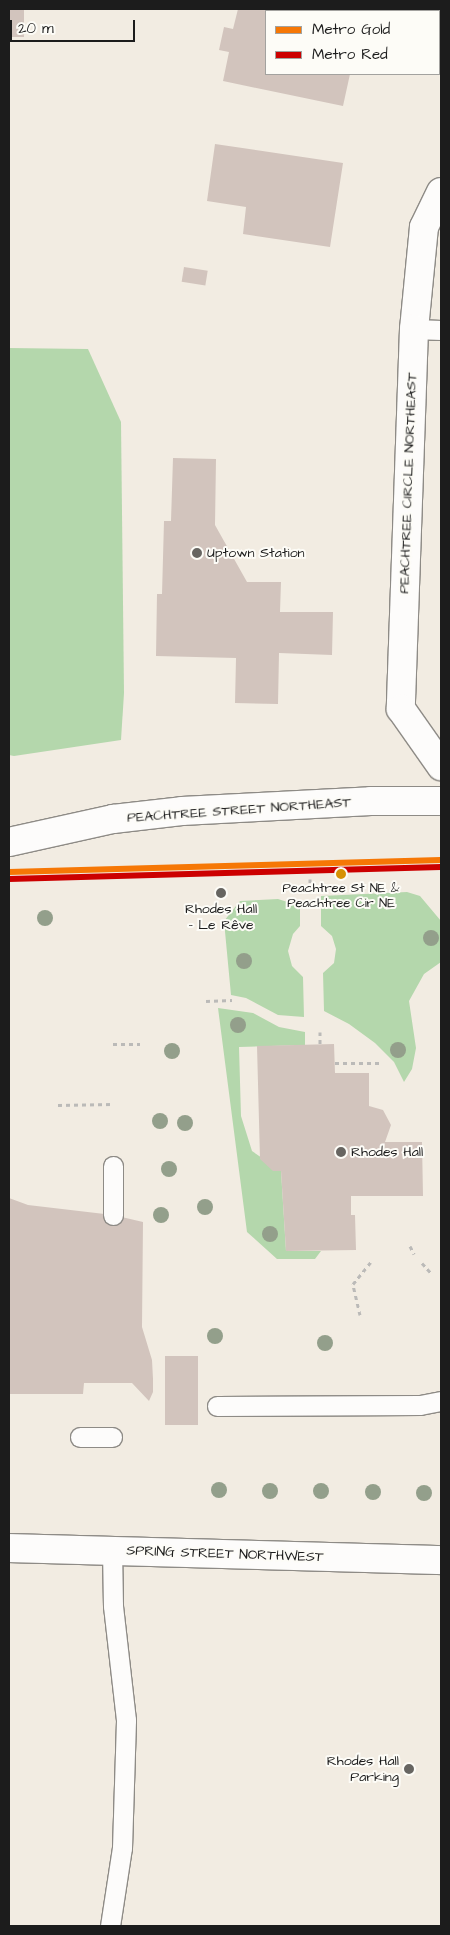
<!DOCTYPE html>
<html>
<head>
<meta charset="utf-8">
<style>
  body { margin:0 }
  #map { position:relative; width:450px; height:1935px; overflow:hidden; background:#f2ece2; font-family:"Architects Daughter",sans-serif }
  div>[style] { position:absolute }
  .green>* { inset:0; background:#b4d7ac }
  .building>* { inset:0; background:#d2c4bd; transform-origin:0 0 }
  .path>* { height:3px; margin-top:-1.5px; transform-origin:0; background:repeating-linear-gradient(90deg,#bbbab8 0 4px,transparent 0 8px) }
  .roads { filter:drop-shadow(1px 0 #8e8b86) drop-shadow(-1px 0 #8e8b86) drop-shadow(0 1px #8e8b86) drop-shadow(0 -1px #8e8b86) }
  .service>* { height:19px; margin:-9.5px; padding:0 9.5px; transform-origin:9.5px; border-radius:9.5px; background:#fdfcfb }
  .minor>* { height:28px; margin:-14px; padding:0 14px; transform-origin:14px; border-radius:14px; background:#fdfcfb }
  .primary>* { height:28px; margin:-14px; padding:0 14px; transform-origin:14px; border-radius:14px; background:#fdfcfb }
  .metro-1>* { height:6px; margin:-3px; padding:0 3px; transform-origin:3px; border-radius:3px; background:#f67705 }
  .metro-2>* { height:6px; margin:-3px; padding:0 3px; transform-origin:3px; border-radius:3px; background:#c00 }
  .trees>* { width:16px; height:16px; margin:-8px; border-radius:50%; background:#939f8b }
  .dots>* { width:14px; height:14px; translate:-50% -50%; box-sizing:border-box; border:2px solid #fdfcf7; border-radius:50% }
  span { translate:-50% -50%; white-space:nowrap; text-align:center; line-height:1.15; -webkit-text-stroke:4px #fdfcf7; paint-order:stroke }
  .bus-label { font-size:13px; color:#1c1c1c }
  .street-label { font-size:14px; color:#1c1c1c }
  .poi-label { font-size:14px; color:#1c1c1c }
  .left { translate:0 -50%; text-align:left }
  .right { translate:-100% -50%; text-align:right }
  .frame { position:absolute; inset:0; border:10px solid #1c1c1c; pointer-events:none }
  .legend { position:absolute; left:265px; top:10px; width:175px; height:65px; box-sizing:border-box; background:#fdfcf7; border:1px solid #a3a29f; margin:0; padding:6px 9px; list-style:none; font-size:15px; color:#1c1c1c }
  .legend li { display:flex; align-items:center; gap:10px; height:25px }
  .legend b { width:25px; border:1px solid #a3a29f }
  .scale { position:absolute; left:10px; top:20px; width:125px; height:22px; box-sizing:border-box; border:2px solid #1c1c1c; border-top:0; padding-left:6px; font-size:15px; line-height:18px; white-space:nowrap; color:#1c1c1c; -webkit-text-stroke:4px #fdfcf7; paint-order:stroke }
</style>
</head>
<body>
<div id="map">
  <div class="green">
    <i style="clip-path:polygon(9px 348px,88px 349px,121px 422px,124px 693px,121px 740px,14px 756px,9px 755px)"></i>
    <i style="clip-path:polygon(407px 892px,420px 896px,441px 921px,441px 962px,424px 974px,409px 1001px,416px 1048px,412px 1069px,404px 1082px,394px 1062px,375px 1043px,349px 1024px,324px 1011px,323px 973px,334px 963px,336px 949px,332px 936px,321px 926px,321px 896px)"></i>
    <i style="clip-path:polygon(278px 899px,300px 906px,300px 926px,293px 934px,288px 951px,292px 966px,303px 977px,304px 1017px,278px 1015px,246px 998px,231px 995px,224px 921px,240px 901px)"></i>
    <i style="clip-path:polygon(218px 1008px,253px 1013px,279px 1027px,305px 1032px,305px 1045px,239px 1047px,241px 1116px,252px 1151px,281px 1171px,286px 1251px,321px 1251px,315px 1259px,277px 1259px,247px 1232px)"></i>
  </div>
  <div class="building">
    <i style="left:9px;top:9px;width:15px;height:28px"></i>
    <i style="clip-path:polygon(238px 9px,306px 9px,266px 11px,266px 74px,350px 74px,343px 106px,223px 81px,229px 52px,219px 50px,224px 27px,233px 29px)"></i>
    <i style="clip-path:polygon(215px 144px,343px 163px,330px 247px,243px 234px,246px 207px,207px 201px)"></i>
    <i style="left:184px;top:267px;width:24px;height:15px;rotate:9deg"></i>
    <i style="clip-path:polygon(173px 458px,216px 459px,215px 525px,247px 582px,281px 582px,280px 612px,333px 612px,332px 655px,279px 653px,278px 704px,235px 703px,236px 658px,156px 656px,157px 594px,162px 594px,164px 521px,171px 521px)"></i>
    <i style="clip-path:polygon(334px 1044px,335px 1073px,369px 1073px,369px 1106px,383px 1110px,391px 1125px,385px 1142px,422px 1142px,423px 1196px,351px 1196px,351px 1215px,355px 1215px,356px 1250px,286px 1251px,281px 1171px,273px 1171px,260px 1159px,257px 1046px)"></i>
    <i style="clip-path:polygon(9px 1198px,28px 1205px,113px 1215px,143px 1222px,142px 1327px,152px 1360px,153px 1379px,153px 1392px,149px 1401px,132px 1383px,84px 1383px,83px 1394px,9px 1394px)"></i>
    <i style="left:165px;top:1356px;width:33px;height:69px"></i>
  </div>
  <div class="path">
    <i style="left:310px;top:879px;width:9px;rotate:90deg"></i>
    <i style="left:206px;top:1001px;width:26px;rotate:-2deg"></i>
    <i style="left:320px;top:1032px;width:13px;rotate:90deg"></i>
    <i style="left:113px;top:1044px;width:27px"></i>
    <i style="left:335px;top:1063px;width:44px"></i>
    <i style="left:58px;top:1105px;width:55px;rotate:-1deg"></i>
    <i style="left:410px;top:1246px;width:9px;rotate:63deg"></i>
    <i style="left:422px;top:1263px;width:13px;rotate:48deg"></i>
    <i style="left:360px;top:1315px;width:32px;rotate:-103deg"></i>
    <i style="left:353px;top:1284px;width:28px;rotate:-51deg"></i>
  </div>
  <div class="roads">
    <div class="service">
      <i style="left:414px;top:329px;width:27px;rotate:2deg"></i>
      <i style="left:113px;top:1166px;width:49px;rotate:90deg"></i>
      <i style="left:217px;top:1406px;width:203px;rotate:-0.3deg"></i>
      <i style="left:420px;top:1405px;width:21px;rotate:-11deg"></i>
      <i style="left:80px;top:1437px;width:32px"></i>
      <i style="left:110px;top:1926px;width:79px;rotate:-81.3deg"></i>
      <i style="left:122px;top:1848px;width:128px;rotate:-88.2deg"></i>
      <i style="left:126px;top:1720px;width:115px;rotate:-96.5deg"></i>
      <i style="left:113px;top:1606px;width:55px;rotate:-91deg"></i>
    </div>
    <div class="minor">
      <i style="left:441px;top:192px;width:39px;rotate:116deg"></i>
      <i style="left:424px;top:227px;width:102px;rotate:95.6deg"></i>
      <i style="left:414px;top:329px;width:380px;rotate:92deg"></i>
      <i style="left:401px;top:709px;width:70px;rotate:54.9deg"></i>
    </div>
    <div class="primary">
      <i style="left:9px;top:842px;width:107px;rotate:-12.5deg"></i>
      <i style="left:113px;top:819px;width:69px;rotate:-6.6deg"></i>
      <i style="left:182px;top:811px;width:189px;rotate:-3deg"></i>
      <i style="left:371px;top:801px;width:70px"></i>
      <i style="left:9px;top:1548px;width:432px;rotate:1.6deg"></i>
    </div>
  </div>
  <div class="metro-1">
    <i style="left:9px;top:872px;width:432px;rotate:-1.6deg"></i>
  </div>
  <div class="metro-2">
    <i style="left:9px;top:879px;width:432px;rotate:-1.6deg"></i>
  </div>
  <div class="trees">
    <i style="left:45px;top:918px"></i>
    <i style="left:431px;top:938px"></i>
    <i style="left:244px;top:961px"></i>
    <i style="left:238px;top:1025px"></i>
    <i style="left:398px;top:1050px"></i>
    <i style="left:172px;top:1051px"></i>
    <i style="left:160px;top:1121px"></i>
    <i style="left:185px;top:1123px"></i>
    <i style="left:169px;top:1169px"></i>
    <i style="left:205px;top:1207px"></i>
    <i style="left:161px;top:1215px"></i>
    <i style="left:270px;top:1234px"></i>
    <i style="left:215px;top:1336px"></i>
    <i style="left:325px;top:1343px"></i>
    <i style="left:219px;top:1490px"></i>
    <i style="left:270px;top:1491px"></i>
    <i style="left:321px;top:1491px"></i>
    <i style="left:373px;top:1492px"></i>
    <i style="left:424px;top:1493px"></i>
  </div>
  <div class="dots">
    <i style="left:197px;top:553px;background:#676561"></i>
    <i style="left:341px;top:874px;background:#d69104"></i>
    <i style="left:221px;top:893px;background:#676561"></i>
    <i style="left:341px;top:1152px;background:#676561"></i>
    <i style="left:409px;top:1769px;background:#676561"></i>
  </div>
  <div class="bus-label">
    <span style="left:341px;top:896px">Peachtree St NE &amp;<br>Peachtree Cir NE</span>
  </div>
  <div class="street-label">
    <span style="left:408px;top:483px;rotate:-88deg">PEACHTREE CIRCLE NORTHEAST</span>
    <span style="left:239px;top:810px;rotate:-4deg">PEACHTREE STREET NORTHEAST</span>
    <span style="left:225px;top:1554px;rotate:2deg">SPRING STREET NORTHWEST</span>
  </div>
  <div class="poi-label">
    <span class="left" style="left:207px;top:553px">Uptown Station</span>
    <span style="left:221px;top:917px">Rhodes Hall<br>- Le Rêve</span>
    <span class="left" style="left:351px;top:1152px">Rhodes Hall</span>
    <span class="right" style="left:399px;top:1769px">Rhodes Hall<br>Parking</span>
  </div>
  <div class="frame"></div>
  <ul class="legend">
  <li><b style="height:6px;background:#f67705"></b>Metro Gold</li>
  <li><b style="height:6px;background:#c00"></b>Metro Red</li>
  </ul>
  <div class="scale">20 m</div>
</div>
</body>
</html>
